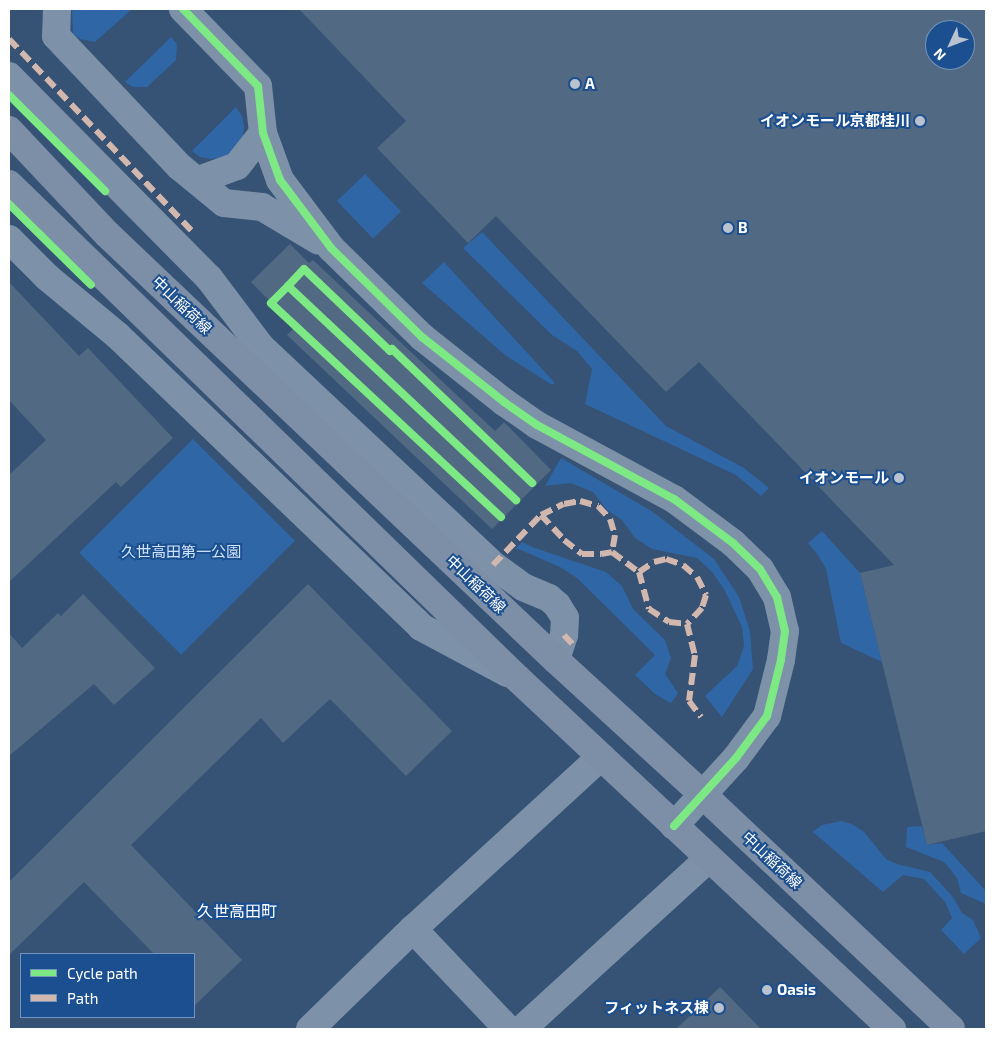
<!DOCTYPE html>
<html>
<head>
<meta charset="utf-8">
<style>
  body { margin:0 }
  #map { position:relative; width:995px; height:1038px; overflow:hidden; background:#365274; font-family:"Exo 2","Noto Sans JP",sans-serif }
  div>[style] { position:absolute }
  .green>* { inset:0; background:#2f66a5; transform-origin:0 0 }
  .building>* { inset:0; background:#526984 }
  .minor>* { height:28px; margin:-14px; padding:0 14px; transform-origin:14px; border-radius:14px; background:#7d92a8 }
  .major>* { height:28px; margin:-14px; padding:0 14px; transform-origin:14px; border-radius:14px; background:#7d8ea7 }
  .quiet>* { height:6px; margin-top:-3px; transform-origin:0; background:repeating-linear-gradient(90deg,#d1b7ad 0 12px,transparent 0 18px) }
  .cycleway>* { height:8px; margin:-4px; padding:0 4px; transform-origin:4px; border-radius:4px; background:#7ce984 }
  .dots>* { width:14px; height:14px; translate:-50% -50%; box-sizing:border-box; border:2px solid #1b4f8f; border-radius:50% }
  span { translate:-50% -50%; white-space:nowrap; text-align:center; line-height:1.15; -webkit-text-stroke:4px #1b4f8f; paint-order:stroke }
  .poi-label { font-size:15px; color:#fff; font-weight:700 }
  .left { translate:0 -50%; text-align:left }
  .right { translate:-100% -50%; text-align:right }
  .street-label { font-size:15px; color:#fff }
  .park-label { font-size:15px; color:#cfe3fa }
  .neighbourhood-label { font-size:16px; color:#fff }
  .frame { position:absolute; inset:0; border:10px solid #fff; pointer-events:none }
  .legend { position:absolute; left:20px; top:953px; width:175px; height:65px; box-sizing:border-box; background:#1b4f8f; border:1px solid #7695bc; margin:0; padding:6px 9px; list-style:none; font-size:15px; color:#fff }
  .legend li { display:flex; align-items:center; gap:10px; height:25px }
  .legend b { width:25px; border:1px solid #7695bc }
  .north { position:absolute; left:925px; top:20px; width:50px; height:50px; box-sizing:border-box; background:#1b4f8f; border:1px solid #7695bc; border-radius:50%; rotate:227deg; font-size:14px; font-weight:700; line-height:20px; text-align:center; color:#fff }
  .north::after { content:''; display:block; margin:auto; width:18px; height:22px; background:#b9c2ce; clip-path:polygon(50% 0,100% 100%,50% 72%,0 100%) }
</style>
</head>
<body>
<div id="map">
  <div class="green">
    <i style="clip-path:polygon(72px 9px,132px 9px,95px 42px,80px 39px,73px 34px)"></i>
    <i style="clip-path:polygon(171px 37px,177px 44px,176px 60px,147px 87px,133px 87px,125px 82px)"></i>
    <i style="clip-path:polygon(236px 107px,242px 116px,244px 127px,243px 137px,231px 154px,221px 158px,211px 159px,200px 157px,192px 151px)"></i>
    <i style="left:365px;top:174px;width:52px;height:39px;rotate:46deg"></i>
    <i style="clip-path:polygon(482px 232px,666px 426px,744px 468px,769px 488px,761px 496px,736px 475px,585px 404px,592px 369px,577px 351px,552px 335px,463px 248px)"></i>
    <i style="clip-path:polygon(444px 262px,555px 383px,552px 385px,505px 355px,422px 283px)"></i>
    <i style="left:193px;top:439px;width:144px;height:161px;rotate:45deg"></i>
    <i style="clip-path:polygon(561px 458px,653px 512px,714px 559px,739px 597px,750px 631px,753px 669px,722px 717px,705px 696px,737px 666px,744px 646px,742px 627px,724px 589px,712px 572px,697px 558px,652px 549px,635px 538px,622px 520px,606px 509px,593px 492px,570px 483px,545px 486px)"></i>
    <i style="clip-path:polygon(822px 531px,860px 573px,882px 662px,841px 643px,826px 569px,818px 555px,808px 543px)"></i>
    <i style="clip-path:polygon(522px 542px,532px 547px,606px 572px,622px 586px,633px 609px,665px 640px,671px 658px,665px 674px,678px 693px,671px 703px,655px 694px,635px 675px,655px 655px,577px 578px,560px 567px,516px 548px)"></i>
    <i style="clip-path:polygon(842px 821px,852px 824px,864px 832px,886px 859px,897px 864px,930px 872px,953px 897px,962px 913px,973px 920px,981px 938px,964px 954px,941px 930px,952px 918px,945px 902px,924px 879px,903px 875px,883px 892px,813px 832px,822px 825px)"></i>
    <i style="clip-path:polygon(922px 826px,927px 845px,942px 843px,986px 891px,986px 904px,961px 893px,957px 878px,944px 862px,906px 847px,907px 827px)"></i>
  </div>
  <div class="building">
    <i style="clip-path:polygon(evenodd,299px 9px,986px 9px,986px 831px,927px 845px,860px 573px,894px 565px,699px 362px,666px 392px,496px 216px,468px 243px,377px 148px,406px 121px,299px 9px,935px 30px,965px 30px,965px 60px,935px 60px,935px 30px)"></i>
    <i style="clip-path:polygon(290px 244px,309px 263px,313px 260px,495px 431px,504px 422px,551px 470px,492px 529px,287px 335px,295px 327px,251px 282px)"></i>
    <i style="clip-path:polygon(9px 282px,79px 356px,88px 348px,173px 438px,121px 487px,116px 482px,9px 582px,9px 475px,46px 440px,9px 400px)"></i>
    <i style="clip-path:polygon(308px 584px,452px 731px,406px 776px,330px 699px,283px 743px,261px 718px,131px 845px,242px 960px,194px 1006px,194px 954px,154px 954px,84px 882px,9px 955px,9px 882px)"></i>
    <i style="clip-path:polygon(83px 594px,155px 668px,114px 705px,94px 684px,9px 756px,9px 633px,22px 648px,58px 613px,61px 616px)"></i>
    <i style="clip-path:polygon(720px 987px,761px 1029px,676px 1029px)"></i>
  </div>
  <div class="minor">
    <i style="left:57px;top:9px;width:27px;rotate:92deg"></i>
    <i style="left:56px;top:36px;width:180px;rotate:46.6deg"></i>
    <i style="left:180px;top:167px;width:57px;rotate:39.3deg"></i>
    <i style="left:224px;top:203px;width:38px;rotate:6deg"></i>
    <i style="left:262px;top:207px;width:66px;rotate:30.8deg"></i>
    <i style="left:183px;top:9px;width:107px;rotate:45.8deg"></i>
    <i style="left:258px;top:86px;width:47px;rotate:83.9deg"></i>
    <i style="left:263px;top:133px;width:50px;rotate:70.1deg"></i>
    <i style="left:280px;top:180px;width:85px;rotate:53.1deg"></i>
    <i style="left:331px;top:248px;width:127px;rotate:44.4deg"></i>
    <i style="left:422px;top:337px;width:105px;rotate:38.4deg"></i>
    <i style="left:504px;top:402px;width:40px;rotate:34.9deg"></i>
    <i style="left:537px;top:425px;width:156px;rotate:28.4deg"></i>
    <i style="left:674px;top:499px;width:74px;rotate:36.7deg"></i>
    <i style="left:733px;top:543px;width:37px;rotate:44deg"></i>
    <i style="left:760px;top:569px;width:33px;rotate:59deg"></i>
    <i style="left:777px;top:597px;width:35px;rotate:77deg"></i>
    <i style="left:785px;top:631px;width:29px;rotate:98deg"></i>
    <i style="left:781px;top:660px;width:58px;rotate:104deg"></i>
    <i style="left:767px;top:716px;width:52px;rotate:126.4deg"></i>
    <i style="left:736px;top:758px;width:92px;rotate:132.4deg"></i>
    <i style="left:9px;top:76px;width:284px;rotate:45.3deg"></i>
    <i style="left:209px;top:278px;width:86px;rotate:53deg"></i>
    <i style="left:261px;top:347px;width:318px;rotate:43.2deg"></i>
    <i style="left:493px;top:565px;width:37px;rotate:36deg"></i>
    <i style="left:523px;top:587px;width:28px;rotate:23deg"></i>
    <i style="left:549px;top:598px;width:11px;rotate:41deg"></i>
    <i style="left:557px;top:605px;width:15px;rotate:58deg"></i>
    <i style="left:565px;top:618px;width:17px;rotate:93deg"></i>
    <i style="left:564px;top:635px;width:26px;rotate:108deg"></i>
    <i style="left:199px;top:180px;width:40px;rotate:-20.2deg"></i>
    <i style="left:237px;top:166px;width:42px;rotate:-51.8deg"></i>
    <i style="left:9px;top:239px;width:54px;rotate:45deg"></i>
    <i style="left:47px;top:277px;width:92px;rotate:39.7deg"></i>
    <i style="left:118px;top:336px;width:420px;rotate:43.8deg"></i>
    <i style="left:421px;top:627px;width:98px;rotate:28.1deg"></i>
    <i style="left:413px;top:929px;width:138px;rotate:46.5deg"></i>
    <i style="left:310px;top:1029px;width:144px;rotate:-44.2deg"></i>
    <i style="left:413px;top:929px;width:255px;rotate:-42.5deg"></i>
    <i style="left:522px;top:1029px;width:253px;rotate:-42.4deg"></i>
  </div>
  <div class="major">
    <i style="left:9px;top:130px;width:143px;rotate:46.7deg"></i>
    <i style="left:107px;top:234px;width:619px;rotate:43.49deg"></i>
    <i style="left:556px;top:660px;width:198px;rotate:42.5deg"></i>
    <i style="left:702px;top:794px;width:342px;rotate:43.3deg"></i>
    <i style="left:9px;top:184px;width:709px;rotate:44.2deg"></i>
    <i style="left:517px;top:678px;width:514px;rotate:43.11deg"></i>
  </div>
  <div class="quiet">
    <i style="left:9px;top:39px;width:265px;rotate:46.4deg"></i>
    <i style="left:541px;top:515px;width:34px;rotate:47deg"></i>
    <i style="left:564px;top:540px;width:23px;rotate:38deg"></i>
    <i style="left:582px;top:554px;width:19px"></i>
    <i style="left:601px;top:554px;width:11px;rotate:-10deg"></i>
    <i style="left:612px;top:552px;width:34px;rotate:37deg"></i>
    <i style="left:639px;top:572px;width:38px;rotate:75deg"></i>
    <i style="left:649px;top:609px;width:24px;rotate:33deg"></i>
    <i style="left:669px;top:622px;width:18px;rotate:6deg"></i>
    <i style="left:687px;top:624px;width:32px;rotate:76deg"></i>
    <i style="left:695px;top:655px;width:46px;rotate:97.4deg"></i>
    <i style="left:689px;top:701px;width:20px;rotate:53deg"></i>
    <i style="left:493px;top:565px;width:69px;rotate:-46.2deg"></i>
    <i style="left:541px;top:515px;width:25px;rotate:-26deg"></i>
    <i style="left:564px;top:504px;width:16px;rotate:-11deg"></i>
    <i style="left:580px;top:501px;width:19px;rotate:16deg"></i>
    <i style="left:598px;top:506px;width:18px;rotate:47deg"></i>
    <i style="left:610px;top:519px;width:17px;rotate:73deg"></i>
    <i style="left:615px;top:535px;width:17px;rotate:100deg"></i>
    <i style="left:639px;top:572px;width:18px;rotate:-34deg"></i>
    <i style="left:654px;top:562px;width:12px;rotate:-14deg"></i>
    <i style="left:666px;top:559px;width:18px;rotate:19deg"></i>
    <i style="left:683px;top:565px;width:18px;rotate:41deg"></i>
    <i style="left:697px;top:577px;width:20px;rotate:63deg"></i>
    <i style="left:706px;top:595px;width:14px;rotate:107deg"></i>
    <i style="left:702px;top:608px;width:22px;rotate:133deg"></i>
    <i style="left:564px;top:635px;width:18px;rotate:47deg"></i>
  </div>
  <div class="cycleway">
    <i style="left:183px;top:9px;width:107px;rotate:45.8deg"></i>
    <i style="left:258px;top:86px;width:47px;rotate:83.9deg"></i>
    <i style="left:263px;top:133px;width:50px;rotate:70.1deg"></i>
    <i style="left:280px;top:180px;width:85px;rotate:53.1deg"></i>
    <i style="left:331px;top:248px;width:127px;rotate:44.4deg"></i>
    <i style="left:422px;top:337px;width:105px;rotate:38.4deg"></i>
    <i style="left:504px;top:402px;width:40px;rotate:34.9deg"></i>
    <i style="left:537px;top:425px;width:156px;rotate:28.4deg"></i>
    <i style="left:674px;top:499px;width:74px;rotate:36.7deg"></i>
    <i style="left:733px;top:543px;width:37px;rotate:44deg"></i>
    <i style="left:760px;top:569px;width:33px;rotate:59deg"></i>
    <i style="left:777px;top:597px;width:35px;rotate:77deg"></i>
    <i style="left:785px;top:631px;width:29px;rotate:98deg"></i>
    <i style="left:781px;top:660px;width:58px;rotate:104deg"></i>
    <i style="left:767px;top:716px;width:52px;rotate:126.4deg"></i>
    <i style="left:736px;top:758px;width:92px;rotate:132.4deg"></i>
    <i style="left:9px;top:95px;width:136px;rotate:45deg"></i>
    <i style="left:9px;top:204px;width:115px;rotate:44.6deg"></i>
    <i style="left:288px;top:286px;width:23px;rotate:-47deg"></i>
    <i style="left:304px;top:269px;width:119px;rotate:43.6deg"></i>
    <i style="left:390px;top:351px;width:3px;rotate:-45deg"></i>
    <i style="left:392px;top:349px;width:194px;rotate:43.7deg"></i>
    <i style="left:501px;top:517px;width:314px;rotate:-137.1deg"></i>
    <i style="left:271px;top:303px;width:24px;rotate:-45deg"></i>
    <i style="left:288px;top:286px;width:313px;rotate:43.2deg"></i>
  </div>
  <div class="dots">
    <i style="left:575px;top:84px;background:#b9c2ce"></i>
    <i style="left:920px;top:121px;background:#b9c2ce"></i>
    <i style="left:728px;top:228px;background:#b9c2ce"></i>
    <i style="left:899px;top:478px;background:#b9c2ce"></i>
    <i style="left:767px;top:990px;background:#b9c2ce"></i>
    <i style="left:719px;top:1008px;background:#b9c2ce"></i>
  </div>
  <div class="poi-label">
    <span class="left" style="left:585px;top:84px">A</span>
    <span class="right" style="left:910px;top:121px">イオンモール京都桂川</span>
    <span class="left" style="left:738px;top:228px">B</span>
    <span class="right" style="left:889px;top:478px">イオンモール</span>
    <span class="left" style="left:777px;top:990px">Oasis</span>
    <span class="right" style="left:709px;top:1008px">フィットネス棟</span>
  </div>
  <div class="street-label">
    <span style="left:182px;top:305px;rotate:44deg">中山稲荷線</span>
    <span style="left:476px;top:584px;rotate:44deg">中山稲荷線</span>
    <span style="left:772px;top:860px;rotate:43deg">中山稲荷線</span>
  </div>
  <div class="park-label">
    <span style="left:181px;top:552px">久世高田第一公園</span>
  </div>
  <div class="neighbourhood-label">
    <span style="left:237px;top:911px">久世高田町</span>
  </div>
  <div class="frame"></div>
  <ul class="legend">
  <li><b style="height:6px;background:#7ce984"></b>Cycle path</li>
  <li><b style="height:6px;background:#d1b7ad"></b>Path</li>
  </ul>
  <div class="north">N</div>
</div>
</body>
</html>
